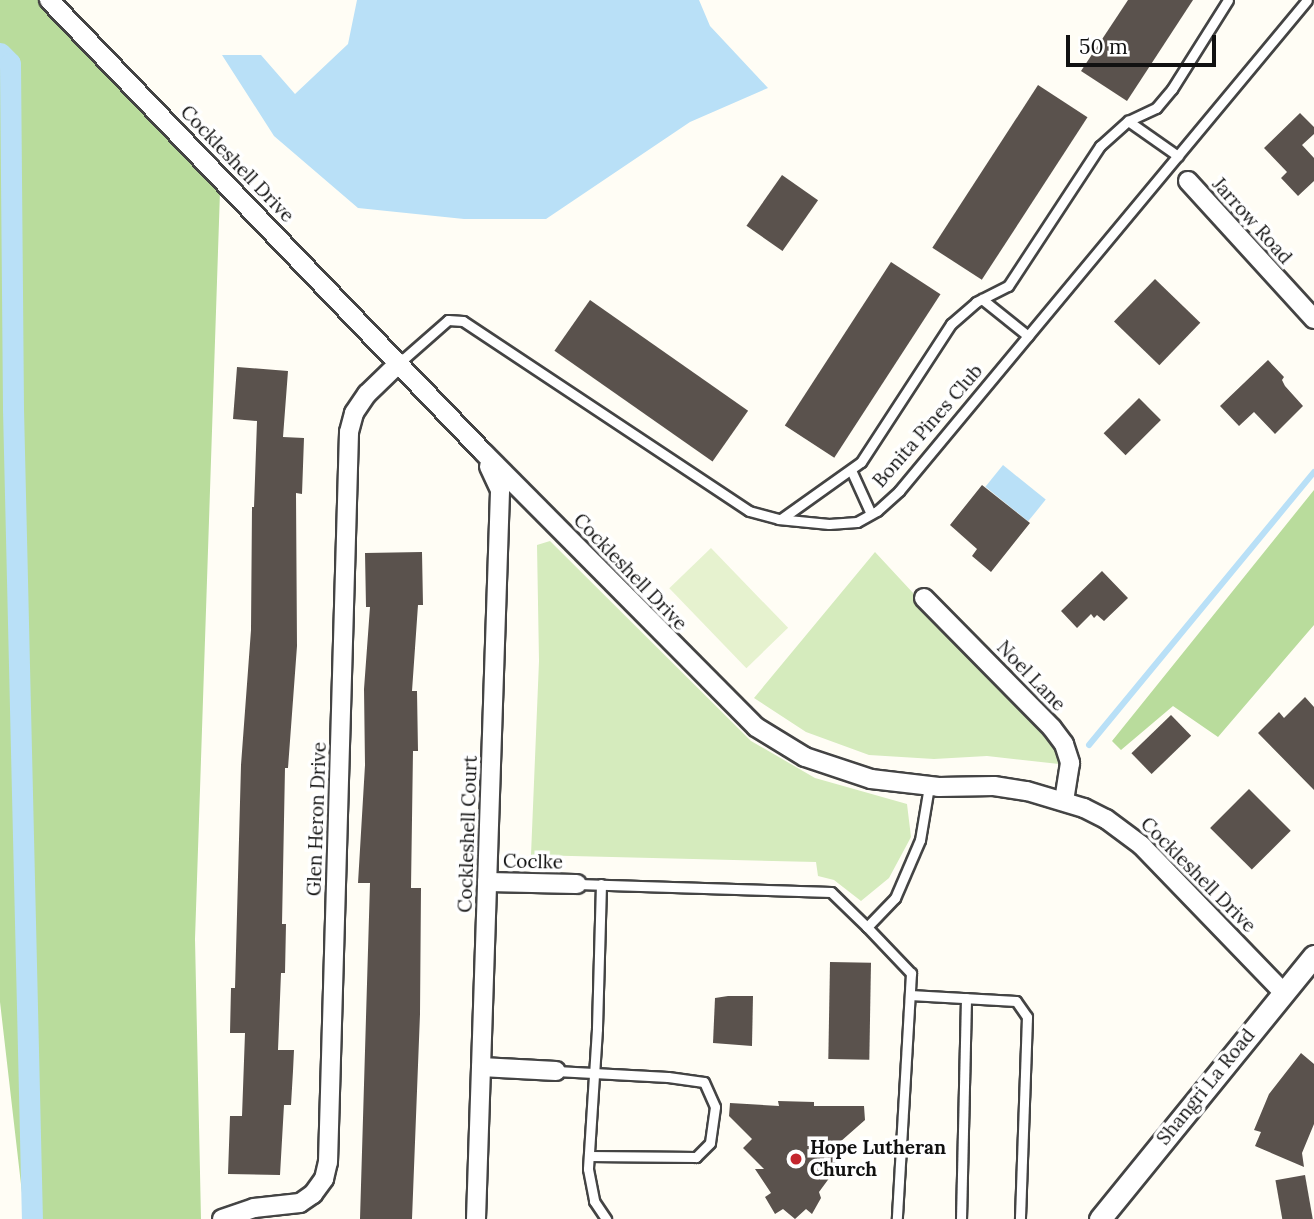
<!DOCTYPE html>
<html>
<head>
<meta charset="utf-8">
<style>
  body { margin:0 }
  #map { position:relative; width:1314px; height:1219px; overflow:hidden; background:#fffdf5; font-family:Lora,serif }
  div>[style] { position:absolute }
  .green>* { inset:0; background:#d5ebbd }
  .forest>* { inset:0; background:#b9dc9c }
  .pitch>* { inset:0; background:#e6f2cf; transform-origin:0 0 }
  .water>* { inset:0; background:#b9e0f7; transform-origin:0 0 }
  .stream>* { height:6px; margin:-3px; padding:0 3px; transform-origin:3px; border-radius:3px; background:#b9e0f7 }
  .canal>* { height:21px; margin:-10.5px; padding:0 10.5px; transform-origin:10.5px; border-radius:10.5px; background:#b9e0f7 }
  .building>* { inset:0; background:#5a524d; transform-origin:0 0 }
  .roads { filter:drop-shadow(2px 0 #444) drop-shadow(-2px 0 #444) drop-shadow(0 2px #444) drop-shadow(0 -2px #444) }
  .service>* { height:9px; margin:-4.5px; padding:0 4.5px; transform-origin:4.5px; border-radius:4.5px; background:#fff }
  .minor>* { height:18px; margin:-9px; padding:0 9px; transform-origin:9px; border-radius:9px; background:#fff }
  .tertiary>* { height:21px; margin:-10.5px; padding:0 10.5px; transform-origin:10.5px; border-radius:10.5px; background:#fff }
  .dots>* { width:19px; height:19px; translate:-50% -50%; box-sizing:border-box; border:4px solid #fff; border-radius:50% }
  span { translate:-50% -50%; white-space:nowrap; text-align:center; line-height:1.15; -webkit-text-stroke:7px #fff; paint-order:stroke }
  .street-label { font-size:19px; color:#111 }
  .poi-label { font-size:19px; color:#111; font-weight:700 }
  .left { translate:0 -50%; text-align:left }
  .scale { position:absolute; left:1066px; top:35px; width:150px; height:32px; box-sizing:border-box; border:4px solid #111; border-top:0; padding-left:9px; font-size:21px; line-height:24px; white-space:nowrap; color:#111; -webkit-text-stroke:5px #fff; paint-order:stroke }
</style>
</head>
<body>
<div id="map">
  <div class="green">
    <i style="clip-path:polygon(550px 541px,751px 741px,815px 778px,907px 804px,911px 837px,889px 878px,861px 901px,834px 880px,818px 876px,816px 862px,531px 855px,539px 661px,537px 545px)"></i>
    <i style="clip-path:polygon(875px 552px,1057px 748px,1059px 764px,987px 756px,934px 759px,869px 755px,806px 732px,754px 698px)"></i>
  </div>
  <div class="forest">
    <i style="clip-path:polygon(0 0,42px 0,220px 192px,195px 939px,201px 1219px,25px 1219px,0 1002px)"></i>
    <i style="clip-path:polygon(1314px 490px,1314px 625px,1218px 737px,1173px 706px,1121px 750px,1112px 741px)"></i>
  </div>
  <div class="pitch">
    <i style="left:711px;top:548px;width:111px;height:58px;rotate:46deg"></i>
  </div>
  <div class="water">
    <i style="clip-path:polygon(357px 0,699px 0,710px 26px,768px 88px,690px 122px,546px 219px,464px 219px,358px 208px,274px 136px,222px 55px,261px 55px,295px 94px,348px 44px)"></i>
    <i style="left:1003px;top:465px;width:55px;height:28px;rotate:39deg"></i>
  </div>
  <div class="stream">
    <i style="left:1089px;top:745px;width:354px;rotate:-50.5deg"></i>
  </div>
  <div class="canal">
    <i style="left:0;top:53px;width:14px;rotate:45deg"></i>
    <i style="left:10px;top:63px;width:346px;rotate:89.5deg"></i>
    <i style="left:13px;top:409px;width:810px;rotate:88.66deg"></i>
  </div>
  <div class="building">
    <i style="clip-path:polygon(1128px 0,1193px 0,1127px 101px,1081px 71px)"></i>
    <i style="left:1038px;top:85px;width:59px;height:194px;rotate:33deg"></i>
    <i style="clip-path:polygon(1300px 113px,1314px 127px,1314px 134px,1302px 145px,1314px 158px,1314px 181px,1298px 196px,1281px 178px,1287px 172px,1264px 148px)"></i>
    <i style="left:782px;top:175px;width:44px;height:62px;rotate:35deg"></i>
    <i style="left:891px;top:262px;width:59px;height:195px;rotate:33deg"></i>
    <i style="left:1155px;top:279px;width:63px;height:59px;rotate:44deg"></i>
    <i style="left:590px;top:300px;width:193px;height:62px;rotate:35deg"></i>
    <i style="clip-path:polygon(1268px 360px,1284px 377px,1282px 380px,1285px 386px,1303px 406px,1275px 434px,1254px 412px,1239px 426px,1220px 406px)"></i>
    <i style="clip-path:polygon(237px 367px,288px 371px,283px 437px,304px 438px,302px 494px,296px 493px,297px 646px,288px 768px,285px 768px,282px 924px,286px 924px,285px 973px,281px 973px,278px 1050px,294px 1050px,293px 1071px,291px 1105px,284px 1105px,280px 1175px,228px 1174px,230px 1116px,242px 1116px,245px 1033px,230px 1033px,231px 988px,235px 988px,241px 765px,251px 630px,252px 507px,254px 507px,257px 421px,233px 419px)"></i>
    <i style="left:1139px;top:398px;width:31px;height:50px;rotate:45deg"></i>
    <i style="clip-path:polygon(982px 485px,1030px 523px,991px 572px,972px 556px,977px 549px,950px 525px)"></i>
    <i style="clip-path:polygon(422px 552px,423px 605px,418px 605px,412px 691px,417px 691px,418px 751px,413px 751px,411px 888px,421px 888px,420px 1014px,412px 1219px,360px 1219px,370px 883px,358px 883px,365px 765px,364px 689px,370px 607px,366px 607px,365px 553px)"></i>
    <i style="clip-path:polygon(1102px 571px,1128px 598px,1104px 621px,1097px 615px,1094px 618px,1091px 614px,1077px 628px,1061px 611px)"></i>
    <i style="clip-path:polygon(1305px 697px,1314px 707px,1314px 790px,1258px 733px,1279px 712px,1284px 718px)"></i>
    <i style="left:1171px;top:715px;width:29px;height:55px;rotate:46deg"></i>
    <i style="left:1249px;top:789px;width:59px;height:55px;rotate:45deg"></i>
    <i style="left:830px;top:962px;width:41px;height:97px;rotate:1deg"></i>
    <i style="clip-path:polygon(728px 996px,753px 996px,752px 1046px,713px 1043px,715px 998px)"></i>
    <i style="clip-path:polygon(1301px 1053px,1314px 1064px,1314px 1124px,1302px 1153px,1304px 1167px,1255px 1146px,1261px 1132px,1254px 1130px,1269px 1094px)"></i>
    <i style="clip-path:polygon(778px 1101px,814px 1102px,814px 1106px,864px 1106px,865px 1120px,840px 1142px,847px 1150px,830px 1168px,833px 1173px,819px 1192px,821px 1198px,812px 1214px,806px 1209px,795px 1219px,783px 1209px,775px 1214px,765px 1197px,771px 1193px,755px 1169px,764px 1169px,743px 1148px,752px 1139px,729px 1116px,730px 1103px,779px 1106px)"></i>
    <i style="left:1305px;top:1175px;width:45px;height:30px;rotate:80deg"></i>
  </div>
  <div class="roads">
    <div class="service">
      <i style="left:1128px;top:121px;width:61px;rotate:35deg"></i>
      <i style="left:982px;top:299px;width:59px;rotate:38.8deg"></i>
      <i style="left:399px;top:363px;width:65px;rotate:-41.3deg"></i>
      <i style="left:448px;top:320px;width:15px;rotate:4deg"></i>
      <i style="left:463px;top:321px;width:343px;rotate:33.6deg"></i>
      <i style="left:749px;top:511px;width:30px;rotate:15deg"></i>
      <i style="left:778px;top:519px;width:51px;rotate:5.6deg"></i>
      <i style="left:829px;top:524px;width:28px;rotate:-4deg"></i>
      <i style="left:857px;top:522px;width:23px;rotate:-29deg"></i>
      <i style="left:877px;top:511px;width:30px;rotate:-42deg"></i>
      <i style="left:899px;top:491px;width:638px;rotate:-50.27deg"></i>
      <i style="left:851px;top:470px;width:48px;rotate:65.6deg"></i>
      <i style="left:781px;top:519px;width:98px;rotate:-35.5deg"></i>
      <i style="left:861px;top:462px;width:165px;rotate:-56.9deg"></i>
      <i style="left:951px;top:324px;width:33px;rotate:-41deg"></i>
      <i style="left:976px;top:302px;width:36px;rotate:-27deg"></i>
      <i style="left:1008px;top:286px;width:168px;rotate:-56.7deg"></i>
      <i style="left:1100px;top:146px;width:38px;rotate:-42deg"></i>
      <i style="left:1128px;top:121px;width:31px;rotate:-25deg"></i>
      <i style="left:1156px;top:108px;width:25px;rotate:-50deg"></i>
      <i style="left:1172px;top:89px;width:105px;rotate:-57.8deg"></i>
      <i style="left:577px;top:884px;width:254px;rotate:1.8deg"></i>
      <i style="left:831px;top:892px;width:50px;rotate:44.2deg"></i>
      <i style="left:867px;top:927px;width:40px;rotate:-46deg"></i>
      <i style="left:895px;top:898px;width:63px;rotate:-66.7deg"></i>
      <i style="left:920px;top:840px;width:55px;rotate:-80.5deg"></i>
      <i style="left:601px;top:884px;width:145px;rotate:91.6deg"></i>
      <i style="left:597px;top:1029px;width:140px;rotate:93.7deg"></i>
      <i style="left:588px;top:1169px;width:33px;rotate:79deg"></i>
      <i style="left:594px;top:1201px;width:22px;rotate:56deg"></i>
      <i style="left:867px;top:927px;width:64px;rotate:46.3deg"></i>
      <i style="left:911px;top:973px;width:246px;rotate:93.3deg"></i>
      <i style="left:910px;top:995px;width:106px;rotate:3.2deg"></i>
      <i style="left:1016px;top:1001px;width:19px;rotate:55deg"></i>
      <i style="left:1027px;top:1017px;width:202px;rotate:92deg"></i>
      <i style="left:556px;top:1071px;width:112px;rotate:3.1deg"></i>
      <i style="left:668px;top:1077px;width:36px;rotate:8deg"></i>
      <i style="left:704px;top:1082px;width:27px;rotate:66deg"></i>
      <i style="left:715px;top:1107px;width:36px;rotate:98deg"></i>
      <i style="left:710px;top:1143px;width:20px;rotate:135deg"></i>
      <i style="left:696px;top:1157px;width:107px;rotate:-179.5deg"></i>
      <i style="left:961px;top:1219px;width:221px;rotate:-88.7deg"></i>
    </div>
    <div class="minor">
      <i style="left:49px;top:0;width:628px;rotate:46.16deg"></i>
      <i style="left:484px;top:453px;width:386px;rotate:45.2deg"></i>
      <i style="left:756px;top:727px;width:57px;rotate:31.5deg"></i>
      <i style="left:805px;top:757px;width:70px;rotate:18.4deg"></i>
      <i style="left:871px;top:779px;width:68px;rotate:6.7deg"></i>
      <i style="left:939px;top:787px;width:55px;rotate:-1deg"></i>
      <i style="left:994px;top:786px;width:33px;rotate:9deg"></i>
      <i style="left:1027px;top:791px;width:59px;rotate:16.6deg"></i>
      <i style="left:1084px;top:808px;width:25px;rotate:27deg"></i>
      <i style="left:1106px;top:819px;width:44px;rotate:36.6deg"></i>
      <i style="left:1141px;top:845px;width:204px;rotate:46deg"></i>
      <i style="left:1188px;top:181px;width:187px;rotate:47.6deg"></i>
      <i style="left:924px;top:598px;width:182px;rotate:45.4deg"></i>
      <i style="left:1052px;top:728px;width:20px;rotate:53deg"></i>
      <i style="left:1064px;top:744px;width:20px;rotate:72deg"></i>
      <i style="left:1070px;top:763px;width:38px;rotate:99deg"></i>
      <i style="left:487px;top:882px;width:90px;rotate:1.3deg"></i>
      <i style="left:481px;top:1067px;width:75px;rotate:3.1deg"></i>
      <i style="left:222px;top:1219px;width:34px;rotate:-19deg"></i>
      <i style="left:254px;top:1208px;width:46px;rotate:-6.2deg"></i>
      <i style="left:300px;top:1203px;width:16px;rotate:-35deg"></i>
      <i style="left:313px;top:1194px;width:19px;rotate:-54deg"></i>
      <i style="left:324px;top:1179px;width:17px;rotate:-77deg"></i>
      <i style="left:328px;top:1162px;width:730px;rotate:-88.35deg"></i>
      <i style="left:349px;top:432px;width:20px;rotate:-75deg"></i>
      <i style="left:354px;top:413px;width:23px;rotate:-56deg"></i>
      <i style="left:367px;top:394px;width:45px;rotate:-44.1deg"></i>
      <i style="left:476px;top:1219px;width:729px;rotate:-88.11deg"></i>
      <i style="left:500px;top:490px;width:26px;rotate:-115deg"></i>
    </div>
    <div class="tertiary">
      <i style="left:1100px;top:1219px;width:339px;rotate:-50.9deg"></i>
    </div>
  </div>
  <div class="dots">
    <i style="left:796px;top:1159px;background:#c4262e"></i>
  </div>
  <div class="street-label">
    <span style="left:237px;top:164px;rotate:46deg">Cockleshell Drive</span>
    <span style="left:1252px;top:221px;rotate:48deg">Jarrow Road</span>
    <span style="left:928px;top:426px;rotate:-49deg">Bonita Pines Club</span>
    <span style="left:630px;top:572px;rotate:46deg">Cockleshell Drive</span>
    <span style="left:1031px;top:676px;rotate:46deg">Noel Lane</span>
    <span style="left:317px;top:819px;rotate:-88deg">Glen Heron Drive</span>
    <span style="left:468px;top:834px;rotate:-88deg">Cockleshell Court</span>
    <span style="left:533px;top:862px;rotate:1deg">Coclke</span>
    <span style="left:1198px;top:875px;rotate:45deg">Cockleshell Drive</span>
    <span style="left:1206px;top:1087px;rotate:-51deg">Shangri La Road</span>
  </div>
  <div class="poi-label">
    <span class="left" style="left:810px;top:1159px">Hope Lutheran<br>Church</span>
  </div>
  <div class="scale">50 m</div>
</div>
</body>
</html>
